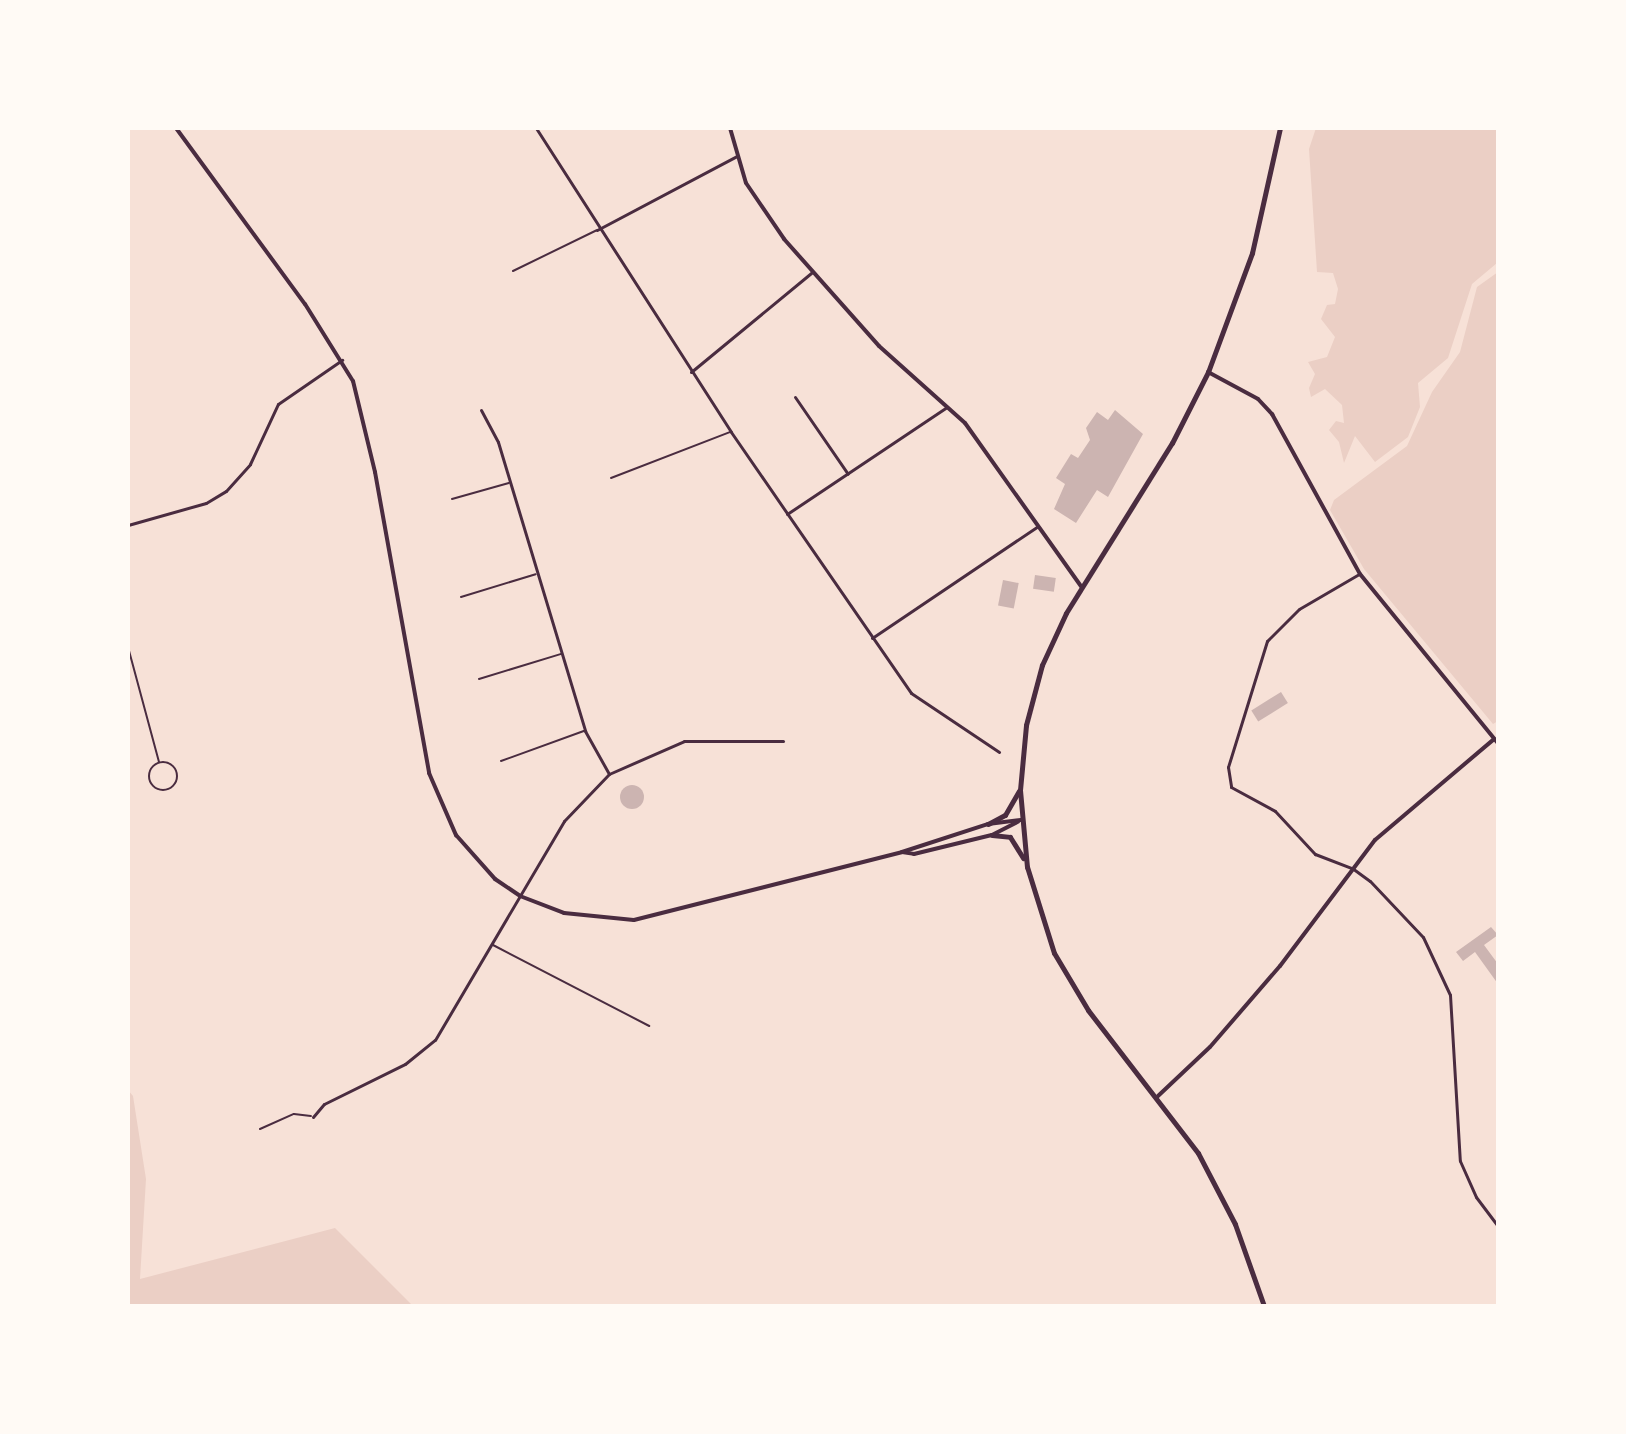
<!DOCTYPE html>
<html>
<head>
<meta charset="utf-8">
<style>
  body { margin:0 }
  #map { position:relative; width:1626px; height:1434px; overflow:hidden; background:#f7e1d7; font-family:"Fira Sans Condensed",sans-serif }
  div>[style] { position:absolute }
  .green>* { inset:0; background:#ebcfc5 }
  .building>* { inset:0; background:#ccb4b1; transform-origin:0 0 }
  .round { border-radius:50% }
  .service>* { height:2px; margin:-1px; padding:0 1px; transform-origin:1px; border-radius:1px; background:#4a2c40 }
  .service>.ring { margin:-1px; padding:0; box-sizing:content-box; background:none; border:2px solid #4a2c40; border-radius:50% }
  .minor>* { height:3px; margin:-1.5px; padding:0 1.5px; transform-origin:1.5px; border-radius:1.5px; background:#4a2c40 }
  .tertiary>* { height:4px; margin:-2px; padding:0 2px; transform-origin:2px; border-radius:2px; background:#4a2c40 }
  .primary>* { height:5px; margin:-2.5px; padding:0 2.5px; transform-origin:2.5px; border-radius:2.5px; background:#4a2c40 }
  span { translate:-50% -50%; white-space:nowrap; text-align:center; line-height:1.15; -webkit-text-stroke:8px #fffaf5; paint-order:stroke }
  .frame { position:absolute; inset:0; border:130px solid #fffaf5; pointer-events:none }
</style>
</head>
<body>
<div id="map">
  <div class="green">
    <i style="clip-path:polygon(1316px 128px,1498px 128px,1497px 263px,1472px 284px,1448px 358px,1418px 383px,1420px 407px,1408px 437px,1375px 462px,1355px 436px,1344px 463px,1339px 442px,1329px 430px,1336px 421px,1344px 423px,1342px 405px,1325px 389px,1311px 397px,1309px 388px,1315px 374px,1308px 362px,1327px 357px,1335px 337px,1321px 319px,1327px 305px,1335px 304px,1338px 289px,1333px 273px,1317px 272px,1309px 149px)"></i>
    <i style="clip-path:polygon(1498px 272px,1498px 721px,1493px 724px,1364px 569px,1330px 510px,1334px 500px,1407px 446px,1432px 392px,1460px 352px,1477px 287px)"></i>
    <i style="clip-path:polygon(128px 1090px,133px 1096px,146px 1179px,140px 1279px,335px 1228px,413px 1306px,128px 1306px)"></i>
  </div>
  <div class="building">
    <i style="clip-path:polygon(1115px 410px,1143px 434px,1108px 497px,1097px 490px,1076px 523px,1054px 509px,1065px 484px,1056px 478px,1071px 454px,1078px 458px,1090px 440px,1086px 428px,1097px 412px,1108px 420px)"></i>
    <i style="left:1035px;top:575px;width:21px;height:14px;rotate:8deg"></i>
    <i style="left:1003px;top:580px;width:16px;height:26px;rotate:11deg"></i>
    <i style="left:1281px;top:692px;width:13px;height:35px;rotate:58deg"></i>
    <i class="round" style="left:620px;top:785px;width:24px;height:24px"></i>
    <i style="clip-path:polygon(1491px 927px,1498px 935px,1484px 945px,1498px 964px,1498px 984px,1475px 952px,1463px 961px,1456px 952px)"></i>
  </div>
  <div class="service">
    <i style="left:513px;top:271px;width:93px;rotate:-26deg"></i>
    <i style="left:611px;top:478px;width:128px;rotate:-21.1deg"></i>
    <i style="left:452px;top:499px;width:59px;rotate:-15.7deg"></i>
    <i style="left:461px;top:597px;width:78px;rotate:-17deg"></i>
    <i style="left:128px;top:647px;width:119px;rotate:74.9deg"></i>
    <i style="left:479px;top:679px;width:86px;rotate:-17deg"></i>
    <i style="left:501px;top:761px;width:88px;rotate:-19.9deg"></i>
    <i class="ring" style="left:149px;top:762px;width:26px;height:26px"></i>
    <i style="left:493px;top:945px;width:176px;rotate:27.4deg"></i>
    <i style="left:260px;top:1129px;width:37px;rotate:-24deg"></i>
    <i style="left:294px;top:1114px;width:17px;rotate:7deg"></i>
  </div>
  <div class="minor">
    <i style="left:536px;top:128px;width:361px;rotate:57.3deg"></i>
    <i style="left:731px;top:432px;width:317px;rotate:55.4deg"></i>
    <i style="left:911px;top:693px;width:106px;rotate:33.8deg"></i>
    <i style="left:597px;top:230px;width:158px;rotate:-27.9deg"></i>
    <i style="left:691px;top:372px;width:156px;rotate:-39.5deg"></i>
    <i style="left:795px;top:397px;width:93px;rotate:55.5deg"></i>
    <i style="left:481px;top:410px;width:36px;rotate:62deg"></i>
    <i style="left:498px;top:442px;width:302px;rotate:73.2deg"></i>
    <i style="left:585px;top:731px;width:49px;rotate:60.8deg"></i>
    <i style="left:787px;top:514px;width:192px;rotate:-33.8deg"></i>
    <i style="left:128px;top:525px;width:81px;rotate:-15.8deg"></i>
    <i style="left:206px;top:503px;width:23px;rotate:-31deg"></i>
    <i style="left:226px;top:491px;width:36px;rotate:-48deg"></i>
    <i style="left:250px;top:464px;width:66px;rotate:-65deg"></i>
    <i style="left:278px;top:404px;width:78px;rotate:-34.5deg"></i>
    <i style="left:1359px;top:574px;width:69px;rotate:149.7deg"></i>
    <i style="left:1299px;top:609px;width:45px;rotate:135deg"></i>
    <i style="left:1267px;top:641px;width:132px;rotate:107.2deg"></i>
    <i style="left:1228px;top:767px;width:20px;rotate:81deg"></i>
    <i style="left:1231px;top:787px;width:50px;rotate:28.6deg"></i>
    <i style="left:1275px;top:811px;width:59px;rotate:47.1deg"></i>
    <i style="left:1315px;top:854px;width:40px;rotate:21deg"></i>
    <i style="left:1352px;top:868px;width:22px;rotate:36deg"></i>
    <i style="left:1370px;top:881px;width:77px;rotate:46.6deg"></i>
    <i style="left:1423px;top:937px;width:64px;rotate:65deg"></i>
    <i style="left:1450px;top:995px;width:166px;rotate:86.6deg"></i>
    <i style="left:1460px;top:1161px;width:39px;rotate:66deg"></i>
    <i style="left:1476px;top:1197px;width:36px;rotate:53deg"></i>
    <i style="left:872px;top:638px;width:200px;rotate:-34deg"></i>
    <i style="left:313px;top:1117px;width:17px;rotate:-50deg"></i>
    <i style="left:324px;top:1104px;width:90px;rotate:-26.3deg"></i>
    <i style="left:405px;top:1064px;width:38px;rotate:-39deg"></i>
    <i style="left:435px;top:1040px;width:254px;rotate:-59.5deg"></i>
    <i style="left:564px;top:821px;width:65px;rotate:-46.2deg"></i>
    <i style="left:609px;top:774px;width:82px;rotate:-23.7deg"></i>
    <i style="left:684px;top:741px;width:99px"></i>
  </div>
  <div class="tertiary">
    <i style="left:176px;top:128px;width:218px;rotate:53.8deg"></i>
    <i style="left:305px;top:304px;width:91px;rotate:58.1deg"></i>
    <i style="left:353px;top:381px;width:94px;rotate:76.4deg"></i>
    <i style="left:375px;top:472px;width:306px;rotate:79.8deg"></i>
    <i style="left:429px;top:773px;width:68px;rotate:66.5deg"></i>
    <i style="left:456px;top:835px;width:59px;rotate:48.4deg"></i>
    <i style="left:495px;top:879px;width:30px;rotate:34deg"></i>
    <i style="left:520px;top:896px;width:47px;rotate:21.1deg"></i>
    <i style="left:564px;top:913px;width:70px;rotate:5.7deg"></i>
    <i style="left:634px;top:920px;width:276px;rotate:-14.2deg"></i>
    <i style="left:902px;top:852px;width:90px;rotate:-18deg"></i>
    <i style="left:988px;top:824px;width:33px;rotate:-7deg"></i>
    <i style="left:730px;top:128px;width:57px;rotate:73.8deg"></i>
    <i style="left:746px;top:183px;width:68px;rotate:55.8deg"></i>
    <i style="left:784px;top:239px;width:143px;rotate:48.4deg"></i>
    <i style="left:879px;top:346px;width:115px;rotate:41.8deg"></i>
    <i style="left:965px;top:423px;width:200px;rotate:54.6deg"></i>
    <i style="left:1208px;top:372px;width:57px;rotate:28.4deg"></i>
    <i style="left:1258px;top:399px;width:21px;rotate:47deg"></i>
    <i style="left:1272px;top:414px;width:183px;rotate:61.2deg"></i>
    <i style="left:1360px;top:574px;width:218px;rotate:50.8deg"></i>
    <i style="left:902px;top:852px;width:12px;rotate:9deg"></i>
    <i style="left:914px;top:854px;width:80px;rotate:-13.7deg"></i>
    <i style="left:992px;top:835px;width:29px;rotate:-27deg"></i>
    <i style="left:1158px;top:1096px;width:71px;rotate:-43.3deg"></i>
    <i style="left:1210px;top:1047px;width:107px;rotate:-49.2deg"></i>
    <i style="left:1280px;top:966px;width:158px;rotate:-53deg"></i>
    <i style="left:1375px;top:840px;width:156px;rotate:-40.3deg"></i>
  </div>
  <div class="primary">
    <i style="left:988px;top:824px;width:19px;rotate:-28deg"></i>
    <i style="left:1005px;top:815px;width:28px;rotate:-60deg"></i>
    <i style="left:992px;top:835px;width:18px;rotate:6deg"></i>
    <i style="left:1010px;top:837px;width:25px;rotate:58deg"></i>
    <i style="left:1264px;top:1306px;width:87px;rotate:-109.5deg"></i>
    <i style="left:1235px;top:1224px;width:80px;rotate:-117.5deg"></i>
    <i style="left:1198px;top:1153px;width:180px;rotate:-127.6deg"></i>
    <i style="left:1088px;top:1010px;width:66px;rotate:-120.8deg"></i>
    <i style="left:1054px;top:953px;width:90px;rotate:-107.4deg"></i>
    <i style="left:1027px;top:867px;width:77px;rotate:-95.2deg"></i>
    <i style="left:1020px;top:790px;width:65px;rotate:-84.7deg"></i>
    <i style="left:1026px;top:725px;width:62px;rotate:-75.1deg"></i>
    <i style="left:1042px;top:665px;width:57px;rotate:-65.2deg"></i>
    <i style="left:1066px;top:613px;width:200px;rotate:-58.1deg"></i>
    <i style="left:1172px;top:443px;width:80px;rotate:-63.1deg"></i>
    <i style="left:1208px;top:372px;width:127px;rotate:-69.7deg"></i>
    <i style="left:1252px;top:253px;width:128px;rotate:-77.4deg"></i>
  </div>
  <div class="frame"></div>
</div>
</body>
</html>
